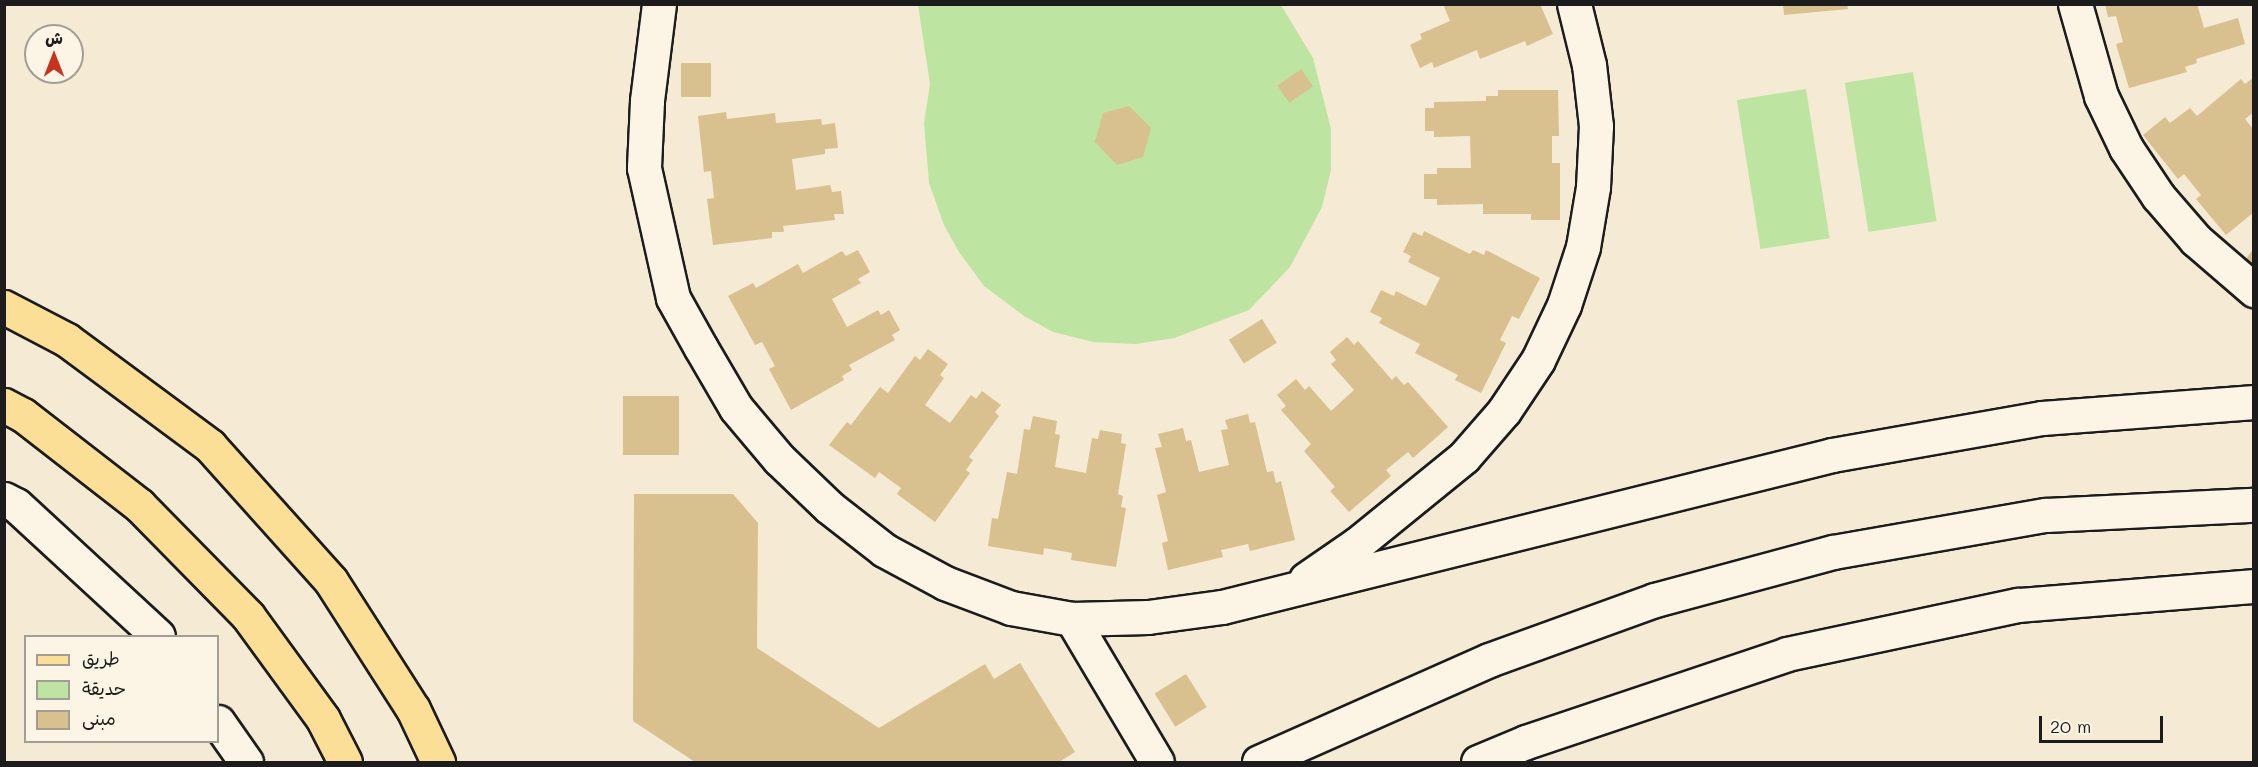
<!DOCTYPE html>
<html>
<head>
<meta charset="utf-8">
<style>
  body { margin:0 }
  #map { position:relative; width:2258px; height:767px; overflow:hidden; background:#f5ead4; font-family:Mali,"Playpen Sans Arabic",sans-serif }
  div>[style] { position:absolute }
  .green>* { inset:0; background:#bde5a1; transform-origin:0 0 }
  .building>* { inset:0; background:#d8c08f; transform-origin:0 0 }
  .roads { filter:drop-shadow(2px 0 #1c1c1c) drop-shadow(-2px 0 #1c1c1c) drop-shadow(0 2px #1c1c1c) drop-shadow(0 -2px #1c1c1c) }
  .minor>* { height:33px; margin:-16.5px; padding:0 16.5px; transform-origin:16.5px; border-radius:16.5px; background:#fcf5e5 }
  .tertiary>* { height:33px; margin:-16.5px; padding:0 16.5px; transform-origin:16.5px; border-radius:16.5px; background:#fcf5e5 }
  .primary>* { height:33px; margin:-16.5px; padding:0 16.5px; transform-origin:16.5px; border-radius:16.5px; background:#fbdf96 }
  span { translate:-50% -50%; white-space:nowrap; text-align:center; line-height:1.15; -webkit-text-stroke:5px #fcf5e5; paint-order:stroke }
  .frame { position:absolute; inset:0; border:6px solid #1c1c1c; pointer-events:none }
  .legend { position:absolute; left:24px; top:635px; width:195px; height:108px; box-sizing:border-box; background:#fcf5e5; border:2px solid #a29e95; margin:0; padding:8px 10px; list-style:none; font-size:18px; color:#1c1c1c }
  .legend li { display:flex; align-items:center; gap:12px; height:30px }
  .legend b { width:30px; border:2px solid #a29e95 }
  .north { position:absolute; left:24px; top:24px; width:60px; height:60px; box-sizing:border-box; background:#fcf5e5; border:2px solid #a29e95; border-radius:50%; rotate:0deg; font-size:16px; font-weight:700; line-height:24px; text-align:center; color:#1c1c1c }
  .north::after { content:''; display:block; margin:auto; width:21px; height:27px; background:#c8321e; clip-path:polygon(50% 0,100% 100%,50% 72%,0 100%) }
  .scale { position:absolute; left:2039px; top:716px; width:124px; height:27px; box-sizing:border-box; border:3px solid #1c1c1c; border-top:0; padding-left:8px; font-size:18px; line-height:21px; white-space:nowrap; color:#1c1c1c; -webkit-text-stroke:4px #fcf5e5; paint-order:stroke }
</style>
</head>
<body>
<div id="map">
  <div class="green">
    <i style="clip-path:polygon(918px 5px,1281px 5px,1313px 58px,1331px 129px,1331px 170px,1322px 207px,1290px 267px,1249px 310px,1174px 338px,1136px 344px,1093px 342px,1053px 332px,1024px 316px,984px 286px,959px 252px,944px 225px,929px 183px,924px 123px,930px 84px)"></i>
    <i style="left:1913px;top:72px;width:151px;height:69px;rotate:81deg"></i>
    <i style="left:1806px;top:89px;width:151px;height:70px;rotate:81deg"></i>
  </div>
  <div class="building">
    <i style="clip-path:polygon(1443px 4px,1540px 4px,1553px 34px,1527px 46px,1525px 41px,1480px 59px,1477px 50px,1434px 68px,1432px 62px,1420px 68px,1410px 45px,1422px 39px,1420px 34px,1450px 21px)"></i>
    <i style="clip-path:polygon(1783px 4px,1847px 4px,1848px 9px,1784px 15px)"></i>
    <i style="clip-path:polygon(2105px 4px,2197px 4px,2204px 28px,2238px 18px,2245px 44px,2196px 59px,2197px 63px,2185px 67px,2187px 72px,2129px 88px,2116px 44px,2123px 42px,2116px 16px,2108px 17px)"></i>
    <i style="left:681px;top:63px;width:30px;height:34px"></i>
    <i style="left:1301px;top:69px;width:21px;height:29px;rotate:55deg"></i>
    <i style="clip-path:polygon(2254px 77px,2254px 112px,2245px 119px,2254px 130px,2254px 212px,2226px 235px,2196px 199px,2201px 195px,2184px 174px,2178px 179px,2143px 135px,2165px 117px,2170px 123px,2190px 108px,2197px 116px,2241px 79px,2245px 84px)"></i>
    <i style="clip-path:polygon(1498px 90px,1558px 90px,1559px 136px,1552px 136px,1552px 163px,1560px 163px,1560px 220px,1531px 220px,1531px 214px,1483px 214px,1483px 204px,1437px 205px,1437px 199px,1424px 199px,1424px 174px,1437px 174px,1437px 168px,1471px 168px,1470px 136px,1434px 137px,1434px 131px,1425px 131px,1425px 108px,1434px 108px,1434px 102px,1486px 101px,1486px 96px,1498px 96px)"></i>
    <i style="clip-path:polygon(1129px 106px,1151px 128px,1143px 157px,1117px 165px,1095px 142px,1103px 113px)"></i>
    <i style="clip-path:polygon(726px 112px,727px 119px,775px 113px,776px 123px,821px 119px,822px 125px,835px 123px,838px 148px,825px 149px,825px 154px,792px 159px,796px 190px,830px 185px,832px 192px,841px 191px,844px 214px,834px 214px,835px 220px,783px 226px,784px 232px,772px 232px,772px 238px,713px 245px,707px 199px,714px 198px,711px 171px,704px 172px,698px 116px)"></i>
    <i style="clip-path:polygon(1424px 231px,1470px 254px,1473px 250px,1484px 255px,1486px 250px,1540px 278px,1519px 319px,1512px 316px,1500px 340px,1506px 343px,1481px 393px,1455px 380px,1458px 375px,1415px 353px,1420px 344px,1379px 323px,1382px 318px,1370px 312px,1381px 290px,1394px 296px,1396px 291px,1426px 306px,1440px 278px,1408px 262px,1411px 256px,1403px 252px,1413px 232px,1422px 236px)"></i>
    <i style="clip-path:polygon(2254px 248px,2254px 282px,2238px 270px)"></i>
    <i style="clip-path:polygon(858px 250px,870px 272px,858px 279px,861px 283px,832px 299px,847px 327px,878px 310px,881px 315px,889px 310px,900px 330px,892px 335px,895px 340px,849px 365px,852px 370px,842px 376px,844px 380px,791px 410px,769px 369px,775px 366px,762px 342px,755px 345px,728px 296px,753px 283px,756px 288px,798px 264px,803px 273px,842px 251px,846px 256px)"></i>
    <i style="left:1262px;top:319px;width:28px;height:39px;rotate:58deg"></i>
    <i style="clip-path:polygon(1347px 337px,1354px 345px,1358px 341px,1392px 380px,1396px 376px,1404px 385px,1408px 382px,1448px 427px,1413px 458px,1408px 452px,1386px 470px,1391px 476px,1349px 512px,1330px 491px,1335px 487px,1304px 451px,1311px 444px,1281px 410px,1286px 406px,1277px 395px,1296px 379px,1305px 390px,1309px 386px,1331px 411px,1354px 390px,1331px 364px,1336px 360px,1330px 352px)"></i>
    <i style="clip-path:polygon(928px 349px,948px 364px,940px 375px,944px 378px,925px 405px,950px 423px,971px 395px,976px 399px,982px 391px,1001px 405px,995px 412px,999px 416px,969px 457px,973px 460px,966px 470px,970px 473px,935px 522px,897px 494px,901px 488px,879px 472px,875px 478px,829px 445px,847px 422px,851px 425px,880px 387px,888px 393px,915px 356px,920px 360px)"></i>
    <i style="left:623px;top:396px;width:56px;height:59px"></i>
    <i style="clip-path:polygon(1248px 414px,1250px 423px,1255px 422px,1267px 472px,1273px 471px,1276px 483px,1281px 481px,1295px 540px,1250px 551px,1248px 544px,1221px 550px,1223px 557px,1168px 570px,1162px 543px,1168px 541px,1157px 495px,1166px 492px,1155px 448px,1162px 447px,1158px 434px,1183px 428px,1186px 441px,1191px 440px,1199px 472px,1229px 465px,1221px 430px,1228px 429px,1225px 420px)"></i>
    <i style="clip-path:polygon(1033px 416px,1057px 421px,1055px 434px,1060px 435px,1055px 467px,1086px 473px,1092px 438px,1098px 439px,1100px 430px,1122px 434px,1121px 443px,1126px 444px,1118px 494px,1123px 496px,1121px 507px,1126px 508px,1116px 567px,1071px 560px,1072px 553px,1044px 548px,1043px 555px,988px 546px,992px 518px,998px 519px,1007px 472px,1017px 474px,1024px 429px,1030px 430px)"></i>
    <i style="clip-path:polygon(634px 494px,733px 494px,758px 523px,757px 648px,879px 728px,985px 664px,994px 679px,1020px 663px,1075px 752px,1059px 762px,695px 762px,633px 721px)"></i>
    <i style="left:1186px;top:674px;width:39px;height:37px;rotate:58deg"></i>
  </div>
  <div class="roads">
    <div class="minor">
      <i style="left:659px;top:4px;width:98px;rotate:97.1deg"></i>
      <i style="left:647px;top:101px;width:67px;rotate:92.6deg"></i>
      <i style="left:644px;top:168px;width:133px;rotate:77.4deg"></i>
      <i style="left:673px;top:298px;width:57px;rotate:60.8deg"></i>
      <i style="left:701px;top:348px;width:69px;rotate:59.7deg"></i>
      <i style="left:736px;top:408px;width:67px;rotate:49.9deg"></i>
      <i style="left:779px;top:459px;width:69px;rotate:43.8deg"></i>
      <i style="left:829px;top:507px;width:70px;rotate:38deg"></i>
      <i style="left:884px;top:550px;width:69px;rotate:28.4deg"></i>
      <i style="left:945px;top:583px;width:71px;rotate:20.7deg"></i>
      <i style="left:1011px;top:608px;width:62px;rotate:10.2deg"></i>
      <i style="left:1072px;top:619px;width:76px;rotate:-1.5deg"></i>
      <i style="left:1148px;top:617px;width:75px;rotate:-7.7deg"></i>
      <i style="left:1222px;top:607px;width:629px;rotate:-13.99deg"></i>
      <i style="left:1832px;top:455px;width:213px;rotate:-10deg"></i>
      <i style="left:2042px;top:418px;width:213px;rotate:-4.3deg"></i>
      <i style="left:2075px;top:4px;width:96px;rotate:74.2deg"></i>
      <i style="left:2101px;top:96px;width:58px;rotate:64.3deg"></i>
      <i style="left:2126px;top:148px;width:58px;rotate:56.3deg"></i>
      <i style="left:2158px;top:196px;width:58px;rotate:49.2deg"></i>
      <i style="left:2196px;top:240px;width:77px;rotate:40.8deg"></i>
      <i style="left:1306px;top:579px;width:62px;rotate:-34.5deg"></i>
      <i style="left:1357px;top:544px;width:138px;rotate:-39.1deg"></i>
      <i style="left:1464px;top:457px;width:61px;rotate:-49deg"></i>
      <i style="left:1504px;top:411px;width:61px;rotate:-56.3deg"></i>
      <i style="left:1538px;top:360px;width:61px;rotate:-64.7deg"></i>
      <i style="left:1564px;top:305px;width:61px;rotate:-71.9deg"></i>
      <i style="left:1583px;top:247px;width:61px;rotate:-80.5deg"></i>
      <i style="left:1593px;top:187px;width:61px;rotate:-87.2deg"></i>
      <i style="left:1596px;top:126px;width:61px;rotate:-96.5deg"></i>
      <i style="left:1589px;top:65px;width:63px;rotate:-103.8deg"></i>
      <i style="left:1072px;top:619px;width:166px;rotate:59.3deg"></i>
    </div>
    <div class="tertiary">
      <i style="left:4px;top:499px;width:13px;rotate:27deg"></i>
      <i style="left:16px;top:505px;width:193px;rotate:42.7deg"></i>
      <i style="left:218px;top:722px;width:49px;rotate:55deg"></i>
      <i style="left:1259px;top:762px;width:252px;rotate:-23.9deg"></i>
      <i style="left:1489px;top:660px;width:177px;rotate:-19.9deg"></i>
      <i style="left:1655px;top:600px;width:184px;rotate:-15.1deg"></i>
      <i style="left:1833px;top:552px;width:216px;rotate:-9.9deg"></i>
      <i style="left:2046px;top:515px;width:208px;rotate:-2.8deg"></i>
      <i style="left:1478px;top:762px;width:52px;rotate:-22.6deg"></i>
      <i style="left:1526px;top:742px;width:275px;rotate:-18.6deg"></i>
      <i style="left:1787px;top:654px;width:236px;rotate:-12deg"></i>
      <i style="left:2018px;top:605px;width:237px;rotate:-4.6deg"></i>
    </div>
    <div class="primary">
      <i style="left:4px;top:307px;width:71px;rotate:27.6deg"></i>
      <i style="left:67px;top:340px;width:178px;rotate:36.5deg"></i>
      <i style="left:210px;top:446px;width:181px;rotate:48.1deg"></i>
      <i style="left:331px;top:581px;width:152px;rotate:57.4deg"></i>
      <i style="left:413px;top:709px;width:59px;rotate:64.7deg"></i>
      <i style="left:4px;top:405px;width:21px;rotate:28deg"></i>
      <i style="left:23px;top:415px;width:147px;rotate:37.8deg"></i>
      <i style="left:139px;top:505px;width:156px;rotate:45.5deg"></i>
      <i style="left:248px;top:616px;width:127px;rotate:53.9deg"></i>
      <i style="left:323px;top:719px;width:48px;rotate:62.9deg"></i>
    </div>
  </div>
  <div class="frame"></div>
  <ul class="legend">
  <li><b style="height:8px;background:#fbdf96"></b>طريق</li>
  <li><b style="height:16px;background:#bde5a1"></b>حديقة</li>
  <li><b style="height:16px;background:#d8c08f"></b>مبنى</li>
  </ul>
  <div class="north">ش</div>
  <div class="scale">20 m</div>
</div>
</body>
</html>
